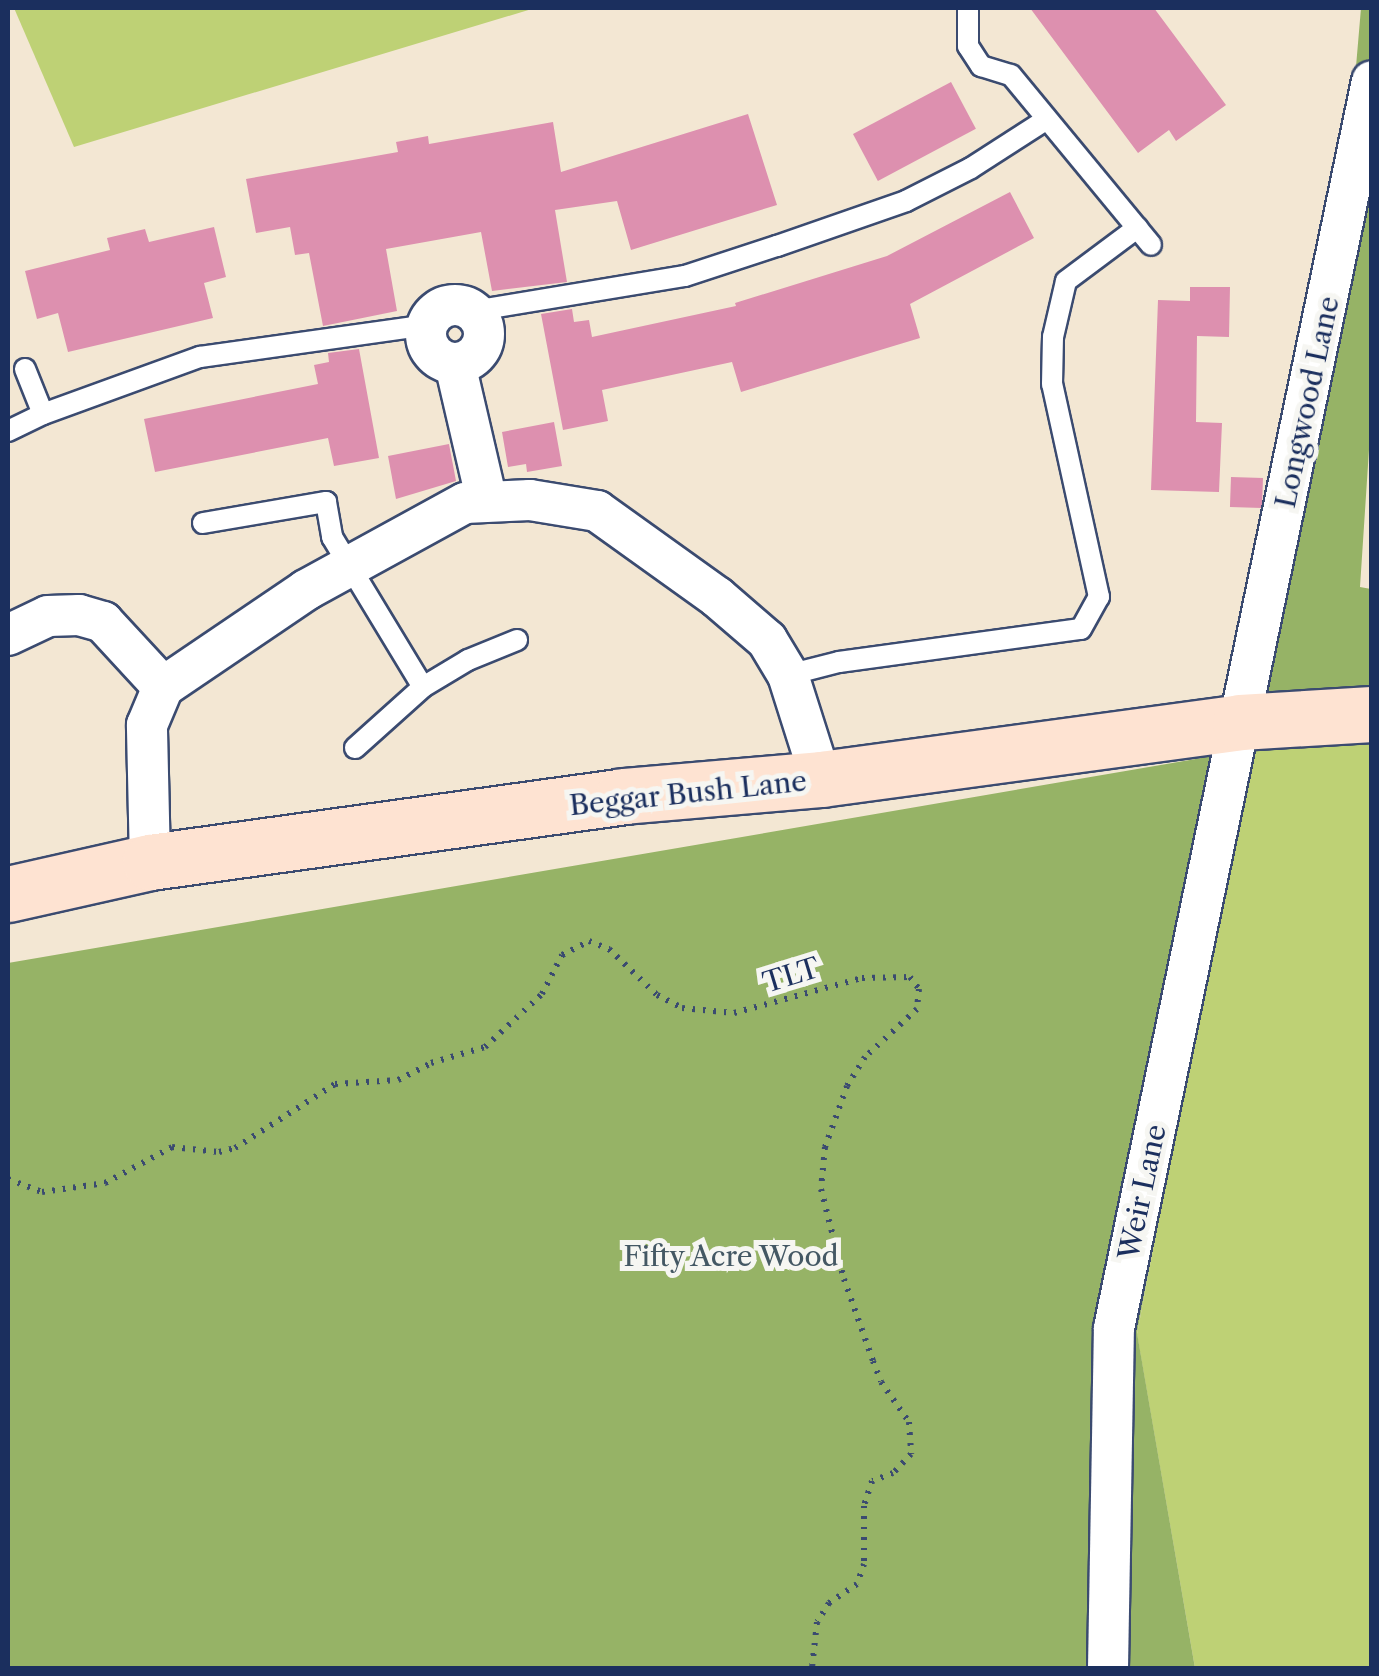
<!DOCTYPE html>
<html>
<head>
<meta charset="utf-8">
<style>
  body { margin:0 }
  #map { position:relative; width:1379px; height:1676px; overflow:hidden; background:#f3e7d3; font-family:"Libre Caslon Text",serif }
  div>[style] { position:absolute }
  .green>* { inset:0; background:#bed175 }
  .forest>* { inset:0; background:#96b366 }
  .building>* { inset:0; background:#dd90af; transform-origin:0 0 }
  .path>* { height:6px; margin-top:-3px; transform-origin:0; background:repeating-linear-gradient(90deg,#3b4b70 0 2.5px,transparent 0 10.5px) }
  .roads { filter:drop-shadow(2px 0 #3b4b70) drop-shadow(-2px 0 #3b4b70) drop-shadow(0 2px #3b4b70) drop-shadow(0 -2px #3b4b70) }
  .service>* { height:20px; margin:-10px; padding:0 10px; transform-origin:10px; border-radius:10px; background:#fff }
  .minor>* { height:40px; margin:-20px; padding:0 20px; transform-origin:20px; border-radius:20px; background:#fff }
  .minor>.ring { margin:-20px; padding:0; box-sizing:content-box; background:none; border:40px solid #fff; border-radius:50% }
  .secondary>* { height:55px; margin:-27.5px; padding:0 27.5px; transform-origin:27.5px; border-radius:27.5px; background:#fee3d2 }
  span { translate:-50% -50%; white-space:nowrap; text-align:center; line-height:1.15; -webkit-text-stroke:10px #f6f6f2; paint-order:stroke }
  .street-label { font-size:28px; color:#1b2f5e }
  .park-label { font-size:28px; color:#445864 }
  .frame { position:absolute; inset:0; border:10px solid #1b2f5e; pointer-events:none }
</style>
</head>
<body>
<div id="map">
  <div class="green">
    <i style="clip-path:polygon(14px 8px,535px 8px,74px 147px)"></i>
    <i style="clip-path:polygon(1371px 732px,1371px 1668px,1195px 1668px,1137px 1334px,1248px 750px)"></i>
  </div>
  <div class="forest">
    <i style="clip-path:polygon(1361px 8px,1371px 8px,1372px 404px,1360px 587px,1371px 589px,1371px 688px,1236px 692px,1347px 172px)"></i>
    <i style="clip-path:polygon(1248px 750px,1137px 1333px,1195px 1668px,8px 1668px,8px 963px)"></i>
  </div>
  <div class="building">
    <i style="clip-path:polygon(1030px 8px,1154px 8px,1226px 105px,1176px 141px,1169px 130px,1138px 153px)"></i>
    <i style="left:951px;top:82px;width:53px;height:111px;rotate:62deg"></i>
    <i style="clip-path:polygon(748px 114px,777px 205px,631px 250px,617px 201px,555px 210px,567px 282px,492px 291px,481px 232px,386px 249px,397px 311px,323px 326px,309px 253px,295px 255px,290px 227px,256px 233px,246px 179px,398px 152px,396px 142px,428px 136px,429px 144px,553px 122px,561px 172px)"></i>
    <i style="clip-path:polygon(1010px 192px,1034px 238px,910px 304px,920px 338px,741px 392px,732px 362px,602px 390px,608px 421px,563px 430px,541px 314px,572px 309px,574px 322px,589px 320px,592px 337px,736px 306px,735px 303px,887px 256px)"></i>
    <i style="clip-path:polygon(214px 227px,226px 277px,204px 283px,213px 318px,68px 352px,58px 313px,37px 319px,25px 271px,110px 250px,107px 238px,145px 229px,149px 242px)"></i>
    <i style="clip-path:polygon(1190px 287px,1230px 287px,1229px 337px,1197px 336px,1196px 422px,1222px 423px,1219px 492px,1151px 490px,1158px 300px,1190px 301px)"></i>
    <i style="clip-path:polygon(359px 349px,379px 458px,334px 466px,328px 438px,155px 472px,144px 419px,318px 384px,314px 365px,329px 362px,328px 353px)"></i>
    <i style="clip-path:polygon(554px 422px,562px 466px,527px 472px,526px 464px,508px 467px,502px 432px)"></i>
    <i style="clip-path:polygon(449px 444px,456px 481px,396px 499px,388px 456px)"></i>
    <i style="left:1231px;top:477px;width:32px;height:30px;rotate:2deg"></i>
  </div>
  <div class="path">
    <i style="left:8px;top:1179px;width:36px;rotate:21deg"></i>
    <i style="left:42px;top:1192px;width:64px;rotate:-8.1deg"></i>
    <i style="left:105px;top:1183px;width:76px;rotate:-28.2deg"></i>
    <i style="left:172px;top:1147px;width:47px;rotate:6.1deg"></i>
    <i style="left:219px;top:1152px;width:16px;rotate:-14deg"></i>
    <i style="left:235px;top:1148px;width:119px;rotate:-32.6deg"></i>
    <i style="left:335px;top:1084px;width:63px;rotate:-3.6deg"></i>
    <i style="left:398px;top:1080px;width:37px;rotate:-27deg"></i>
    <i style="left:431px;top:1063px;width:56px;rotate:-16.5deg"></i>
    <i style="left:485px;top:1047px;width:78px;rotate:-42.9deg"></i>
    <i style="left:542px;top:994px;width:44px;rotate:-62.9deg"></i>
    <i style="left:562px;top:955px;width:30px;rotate:-27deg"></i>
    <i style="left:589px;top:941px;width:22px;rotate:22deg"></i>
    <i style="left:609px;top:949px;width:66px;rotate:43.8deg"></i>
    <i style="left:657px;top:995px;width:28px;rotate:27deg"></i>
    <i style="left:682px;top:1008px;width:52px;rotate:5.5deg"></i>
    <i style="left:734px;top:1013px;width:133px;rotate:-15.3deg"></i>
    <i style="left:862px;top:978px;width:48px;rotate:-1.2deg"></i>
    <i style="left:910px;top:977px;width:15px;rotate:53deg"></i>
    <i style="left:919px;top:989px;width:20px;rotate:96deg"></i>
    <i style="left:917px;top:1009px;width:71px;rotate:137.3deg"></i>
    <i style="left:865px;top:1057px;width:34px;rotate:122deg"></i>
    <i style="left:847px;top:1086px;width:65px;rotate:109.8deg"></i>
    <i style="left:825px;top:1147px;width:42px;rotate:95.4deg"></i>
    <i style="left:821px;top:1189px;width:93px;rotate:75.7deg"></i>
    <i style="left:844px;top:1279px;width:87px;rotate:70.5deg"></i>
    <i style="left:873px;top:1361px;width:22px;rotate:69deg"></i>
    <i style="left:881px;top:1382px;width:49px;rotate:55deg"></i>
    <i style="left:909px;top:1422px;width:32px;rotate:86deg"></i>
    <i style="left:911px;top:1454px;width:26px;rotate:133deg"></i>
    <i style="left:893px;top:1473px;width:22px;rotate:159deg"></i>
    <i style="left:872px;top:1481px;width:26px;rotate:108deg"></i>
    <i style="left:864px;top:1506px;width:58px;rotate:90deg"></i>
    <i style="left:864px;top:1564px;width:21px;rotate:109deg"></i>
    <i style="left:857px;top:1584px;width:34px;rotate:146deg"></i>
    <i style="left:829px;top:1603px;width:22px;rotate:122deg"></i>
    <i style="left:817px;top:1622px;width:46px;rotate:96.2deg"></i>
  </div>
  <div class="roads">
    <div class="service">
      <i style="left:968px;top:8px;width:38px;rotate:90deg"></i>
      <i style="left:968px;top:46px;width:24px;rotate:57deg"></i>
      <i style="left:981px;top:66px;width:31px;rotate:17deg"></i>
      <i style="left:1011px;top:75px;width:220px;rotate:50.5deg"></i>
      <i style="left:473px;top:311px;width:215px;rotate:-9.4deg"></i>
      <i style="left:685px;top:276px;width:97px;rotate:-18.1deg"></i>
      <i style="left:777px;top:246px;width:137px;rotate:-19.2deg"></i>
      <i style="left:906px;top:201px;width:73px;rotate:-26.9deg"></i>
      <i style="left:971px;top:168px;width:90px;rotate:-32.8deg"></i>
      <i style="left:25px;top:369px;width:48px;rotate:68.2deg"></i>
      <i style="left:8px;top:431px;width:39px;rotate:-26deg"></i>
      <i style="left:43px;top:414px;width:167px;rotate:-20deg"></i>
      <i style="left:200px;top:357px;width:229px;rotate:-8deg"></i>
      <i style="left:203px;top:523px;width:125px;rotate:-9.7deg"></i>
      <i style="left:326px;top:502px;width:36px;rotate:80deg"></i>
      <i style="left:332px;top:537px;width:175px;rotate:58.8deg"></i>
      <i style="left:788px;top:675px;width:53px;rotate:-14.3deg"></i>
      <i style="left:839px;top:662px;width:244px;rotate:-7.8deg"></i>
      <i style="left:1081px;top:629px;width:37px;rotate:-61deg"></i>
      <i style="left:1099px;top:597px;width:218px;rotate:-102.4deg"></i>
      <i style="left:1052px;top:384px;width:47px;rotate:-88.8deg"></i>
      <i style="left:1053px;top:337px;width:57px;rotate:-76.9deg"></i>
      <i style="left:1066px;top:281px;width:89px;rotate:-36.7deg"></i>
      <i style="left:355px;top:748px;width:91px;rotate:-41.9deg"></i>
      <i style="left:423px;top:687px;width:52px;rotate:-31deg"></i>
      <i style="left:468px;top:660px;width:53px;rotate:-22.2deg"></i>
    </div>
    <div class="minor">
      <i class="ring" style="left:426px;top:305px;width:18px;height:18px"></i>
      <i style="left:455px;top:364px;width:141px;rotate:76.9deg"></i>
      <i style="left:8px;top:635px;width:44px;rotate:-25.4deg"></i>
      <i style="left:48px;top:616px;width:31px;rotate:-2deg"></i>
      <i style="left:79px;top:615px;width:25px;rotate:16deg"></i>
      <i style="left:103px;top:622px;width:88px;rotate:47.3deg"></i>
      <i style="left:150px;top:862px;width:137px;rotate:-91.3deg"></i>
      <i style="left:147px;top:725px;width:41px;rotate:-67.2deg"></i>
      <i style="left:163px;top:687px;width:173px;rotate:-34.1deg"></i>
      <i style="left:306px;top:590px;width:181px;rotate:-28.7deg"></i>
      <i style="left:465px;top:503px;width:65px;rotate:-2.6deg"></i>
      <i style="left:530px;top:500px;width:68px;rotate:9.3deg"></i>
      <i style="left:597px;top:511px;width:148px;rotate:35.6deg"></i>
      <i style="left:717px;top:597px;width:66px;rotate:40.7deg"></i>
      <i style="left:767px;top:640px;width:41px;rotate:59deg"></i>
      <i style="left:788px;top:675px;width:109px;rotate:72.4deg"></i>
      <i style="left:1108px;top:1668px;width:340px;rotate:-89deg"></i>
      <i style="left:1114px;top:1328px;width:1273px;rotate:-78.31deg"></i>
    </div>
    <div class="secondary">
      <i style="left:8px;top:894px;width:146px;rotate:-12.7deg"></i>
      <i style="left:150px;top:862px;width:478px;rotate:-7.9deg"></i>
      <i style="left:623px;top:796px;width:199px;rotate:-4.9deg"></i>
      <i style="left:821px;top:779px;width:423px;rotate:-7.7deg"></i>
      <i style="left:1240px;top:722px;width:132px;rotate:-3.5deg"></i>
    </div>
  </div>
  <div class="street-label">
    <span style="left:1307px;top:402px;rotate:-78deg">Longwood Lane</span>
    <span style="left:688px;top:793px;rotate:-6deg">Beggar Bush Lane</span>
    <span style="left:791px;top:975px;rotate:-17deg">TLT</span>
    <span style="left:1142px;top:1192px;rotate:-78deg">Weir Lane</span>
  </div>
  <div class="park-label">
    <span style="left:731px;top:1256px">Fifty Acre Wood</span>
  </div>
  <div class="frame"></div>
</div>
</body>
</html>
